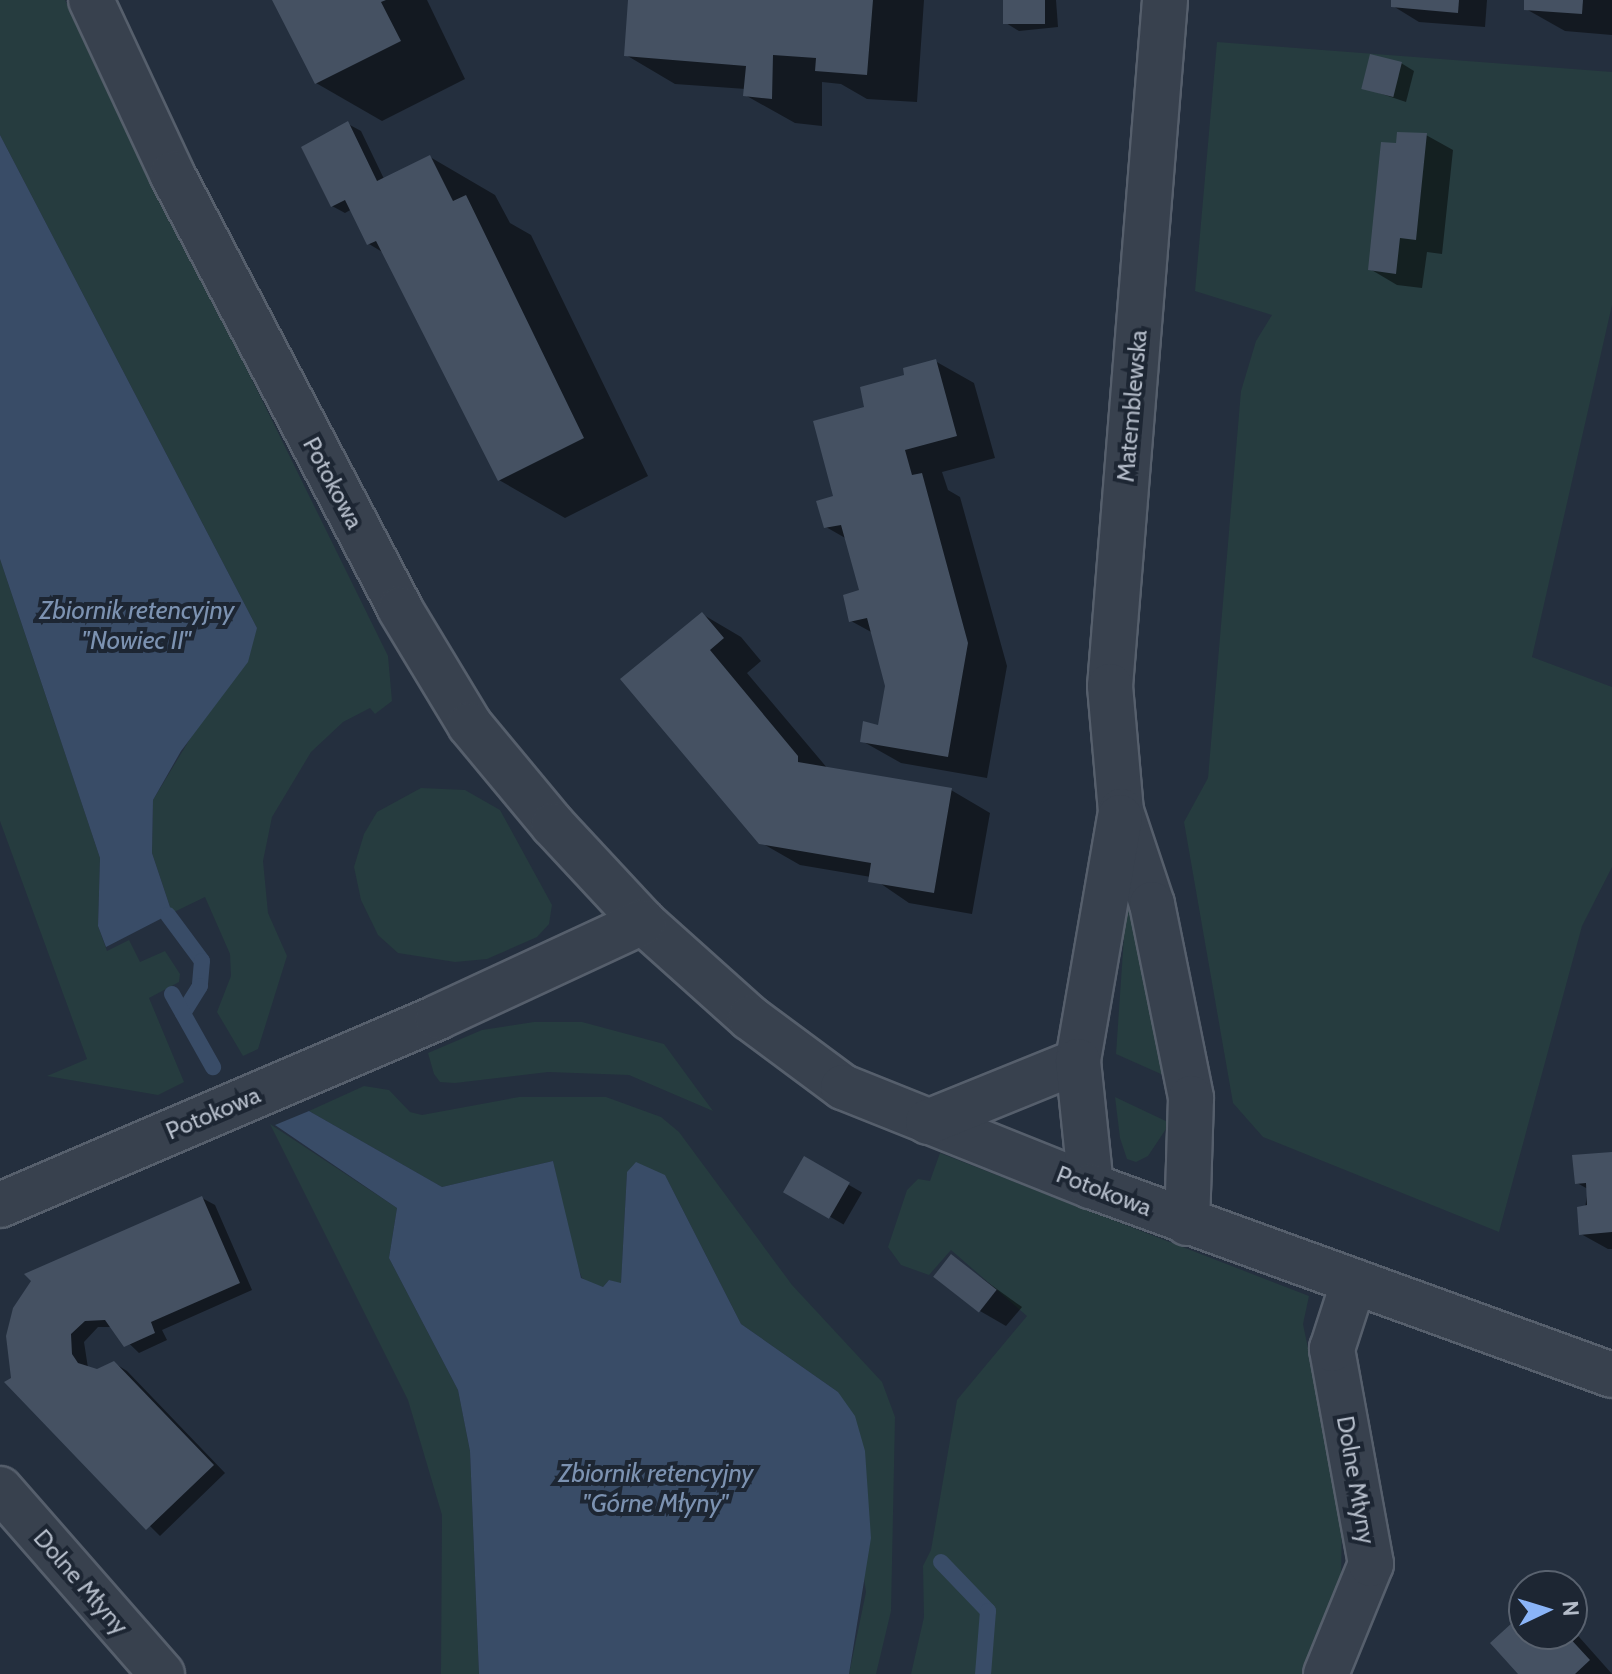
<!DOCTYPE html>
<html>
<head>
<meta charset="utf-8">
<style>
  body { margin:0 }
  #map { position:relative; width:1612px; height:1674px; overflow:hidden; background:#242f3e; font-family:Cabin,sans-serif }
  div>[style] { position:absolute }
  .green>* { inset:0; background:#263c3f }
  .water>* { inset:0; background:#394c67 }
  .shadow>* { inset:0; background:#0007; transform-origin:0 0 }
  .stream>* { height:16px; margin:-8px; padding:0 8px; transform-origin:8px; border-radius:8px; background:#394c67 }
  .building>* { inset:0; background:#455162; transform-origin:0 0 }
  .roads { filter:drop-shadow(2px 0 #565f6c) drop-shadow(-2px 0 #565f6c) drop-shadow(0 2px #565f6c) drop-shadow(0 -2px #565f6c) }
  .minor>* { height:44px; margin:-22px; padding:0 22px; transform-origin:22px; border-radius:22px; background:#38414e }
  .tertiary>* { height:44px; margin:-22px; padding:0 22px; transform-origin:22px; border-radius:22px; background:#38414e }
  span { translate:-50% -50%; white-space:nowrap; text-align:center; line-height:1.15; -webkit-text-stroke:8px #1d2633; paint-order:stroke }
  .street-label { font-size:24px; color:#b4bcc9 }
  .water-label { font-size:26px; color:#7c92b1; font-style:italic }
  .north { position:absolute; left:1508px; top:1570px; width:80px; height:80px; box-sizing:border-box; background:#1d2633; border:2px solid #59626f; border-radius:50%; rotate:86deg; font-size:22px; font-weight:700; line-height:32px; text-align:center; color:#b4bcc9 }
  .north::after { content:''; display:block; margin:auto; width:28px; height:36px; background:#8ab4f8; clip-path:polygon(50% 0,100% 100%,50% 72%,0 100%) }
</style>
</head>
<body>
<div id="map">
  <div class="green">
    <i style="clip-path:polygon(0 0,65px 0,388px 656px,392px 701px,375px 714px,370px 708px,343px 722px,311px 752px,272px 817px,263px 861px,268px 913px,287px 956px,258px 1049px,243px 1056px,217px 1012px,231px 976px,230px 954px,205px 897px,172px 913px,152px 853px,153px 800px,257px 628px,0 135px)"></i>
    <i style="clip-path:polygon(1217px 42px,1612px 72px,1612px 305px,1532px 657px,1612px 687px,1612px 867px,1582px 926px,1499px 1232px,1263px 1137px,1233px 1103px,1184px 822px,1208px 778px,1241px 391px,1256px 341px,1272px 315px,1195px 291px)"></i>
    <i style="clip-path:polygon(0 559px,100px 858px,98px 926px,107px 951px,129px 940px,140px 962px,165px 951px,180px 974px,179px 982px,149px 998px,184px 1082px,158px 1095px,47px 1076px,87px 1059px,0 821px)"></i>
    <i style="clip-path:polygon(421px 788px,465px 790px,500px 810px,552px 905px,549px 924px,537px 937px,487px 959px,455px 962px,398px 953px,378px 935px,361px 900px,354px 867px,364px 834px,377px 812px)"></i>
    <i style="clip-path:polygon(1127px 892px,1170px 1078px,1116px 1054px)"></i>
    <i style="clip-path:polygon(534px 1022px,582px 1022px,664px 1044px,713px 1111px,629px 1075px,548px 1072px,455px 1083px,440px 1082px,434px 1074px,428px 1053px,482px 1030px)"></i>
    <i style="clip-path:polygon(364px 1086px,389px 1090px,410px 1112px,422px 1115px,519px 1097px,606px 1097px,661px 1117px,679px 1132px,792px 1285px,882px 1382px,895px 1417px,891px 1611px,876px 1674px,849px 1674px,866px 1592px,838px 1392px,741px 1324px,665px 1175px,627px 1172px,621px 1284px,609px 1280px,603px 1287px,592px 1285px,582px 1278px,573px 1254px,553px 1161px,442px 1187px,309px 1111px)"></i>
    <i style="clip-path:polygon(1115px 1097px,1170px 1123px,1148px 1156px,1136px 1162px,1127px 1159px,1120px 1138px)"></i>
    <i style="clip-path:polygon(270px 1124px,397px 1208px,389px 1258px,458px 1390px,470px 1451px,479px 1674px,441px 1674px,442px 1515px,408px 1400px)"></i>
    <i style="clip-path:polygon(940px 1153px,1309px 1296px,1303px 1324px,1342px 1514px,1341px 1582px,1303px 1674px,911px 1674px,924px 1617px,923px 1566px,931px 1550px,957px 1400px,1027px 1316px,951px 1250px,929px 1275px,901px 1265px,888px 1247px,907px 1190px,918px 1179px,930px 1181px)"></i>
  </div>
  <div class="water">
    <i style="clip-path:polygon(0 135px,257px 628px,248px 662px,181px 751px,153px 800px,152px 853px,172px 913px,106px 947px,98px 926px,100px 858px,0 559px)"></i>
    <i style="clip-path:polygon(309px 1111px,442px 1187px,553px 1161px,581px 1278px,603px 1287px,609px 1280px,621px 1283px,627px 1172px,636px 1162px,665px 1175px,741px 1324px,838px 1392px,855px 1416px,865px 1451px,871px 1538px,849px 1674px,479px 1674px,470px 1451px,458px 1390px,389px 1258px,397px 1208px,275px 1125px)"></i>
  </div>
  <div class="shadow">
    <i style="clip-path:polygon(274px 0,427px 0,465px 79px,382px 121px,316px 83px)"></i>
    <i style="clip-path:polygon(630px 0,924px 0,917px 102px,867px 99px,841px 84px,822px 82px,822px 126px,795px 123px,745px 95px,746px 89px,675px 84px,626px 55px)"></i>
    <i style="clip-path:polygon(1005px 0,1056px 0,1058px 27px,1019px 31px,1006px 23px)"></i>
    <i style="clip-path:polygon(1393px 0,1487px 0,1485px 27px,1419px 22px,1393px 6px)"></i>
    <i style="clip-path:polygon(1526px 0,1612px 0,1612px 35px,1565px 31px,1526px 9px)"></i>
    <i style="clip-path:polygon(1401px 63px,1414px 71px,1406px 102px,1364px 88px)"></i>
    <i style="clip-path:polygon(348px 124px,361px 131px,385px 181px,430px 157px,495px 195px,510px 223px,531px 235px,648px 476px,565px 518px,499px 480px,384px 253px,369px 244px,352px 209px,345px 213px,332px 206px)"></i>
    <i style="clip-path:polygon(1426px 135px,1453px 150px,1442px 254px,1427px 252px,1422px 288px,1397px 285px,1370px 269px,1397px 146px)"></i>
    <i style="clip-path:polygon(935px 361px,974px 383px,995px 458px,942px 472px,948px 490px,960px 497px,1007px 666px,987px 778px,901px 763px,862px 741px,880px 727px,887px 686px,873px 633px,851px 621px,861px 592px,847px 539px,826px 527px,867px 408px)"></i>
    <i style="clip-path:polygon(702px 614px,741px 637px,761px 661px,747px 673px,828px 769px,951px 790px,990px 813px,972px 914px,909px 903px,871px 877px,800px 865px,760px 842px,623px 679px)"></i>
    <i style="clip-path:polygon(1612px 1154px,1612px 1249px,1608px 1249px,1581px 1234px,1588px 1189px,1577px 1183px)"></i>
    <i style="left:804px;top:1159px;width:67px;height:37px;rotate:30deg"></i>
    <i style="clip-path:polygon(202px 1198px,215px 1205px,252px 1290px,162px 1330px,167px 1340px,139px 1353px,112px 1327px,98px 1327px,84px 1342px,88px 1368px,98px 1371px,114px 1363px,127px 1371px,225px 1473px,160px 1536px,7px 1383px)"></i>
    <i style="clip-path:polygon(951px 1256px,1022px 1307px,1006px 1326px,980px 1311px)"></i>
    <i style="clip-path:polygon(1524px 1615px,1524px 1634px,1572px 1634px,1572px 1629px,1612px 1674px,1521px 1674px)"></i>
  </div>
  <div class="stream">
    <i style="left:168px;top:915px;width:57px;rotate:53.5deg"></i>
    <i style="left:202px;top:961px;width:25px;rotate:95deg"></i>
    <i style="left:200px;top:986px;width:32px;rotate:122deg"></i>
    <i style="left:172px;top:994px;width:84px;rotate:60.7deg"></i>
    <i style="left:941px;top:1562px;width:68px;rotate:46.2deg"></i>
    <i style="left:988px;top:1611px;width:63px;rotate:94.5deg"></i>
  </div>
  <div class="building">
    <i style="clip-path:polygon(272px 0,386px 0,381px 2px,401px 41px,315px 84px)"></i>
    <i style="clip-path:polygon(628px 0,873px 0,867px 75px,815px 71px,816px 58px,773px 55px,772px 99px,743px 96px,746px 66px,624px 56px)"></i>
    <i style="left:1003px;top:0;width:42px;height:24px"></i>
    <i style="clip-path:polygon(1391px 0,1459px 0,1458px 13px,1391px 7px)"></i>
    <i style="clip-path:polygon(1524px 0,1583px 0,1582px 14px,1524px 10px)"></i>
    <i style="left:1370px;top:54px;width:33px;height:36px;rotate:14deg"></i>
    <i style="clip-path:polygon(348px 121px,377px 181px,430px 155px,453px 201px,466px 195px,584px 438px,498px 481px,376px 241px,367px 245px,345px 200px,331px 207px,301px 147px)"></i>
    <i style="clip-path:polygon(1397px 132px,1427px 133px,1416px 240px,1400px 238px,1396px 274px,1368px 270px,1381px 142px,1396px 143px)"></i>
    <i style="clip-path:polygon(936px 359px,957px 436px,905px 450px,912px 475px,922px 473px,968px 643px,948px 757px,860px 742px,863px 721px,878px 725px,885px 686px,867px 618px,849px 622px,843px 595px,859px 590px,841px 525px,824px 528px,816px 501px,833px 496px,813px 421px,864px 407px,860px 387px,904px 375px,903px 368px)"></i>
    <i style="clip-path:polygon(702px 612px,724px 638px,710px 650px,798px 756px,798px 762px,952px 788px,934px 893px,868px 882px,871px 863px,759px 844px,620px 679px)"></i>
    <i style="clip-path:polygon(1612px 1152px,1612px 1232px,1579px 1235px,1577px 1207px,1587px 1205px,1586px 1183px,1575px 1184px,1572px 1155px)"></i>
    <i style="left:804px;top:1156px;width:53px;height:42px;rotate:30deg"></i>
    <i style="clip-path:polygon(202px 1196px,240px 1283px,151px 1322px,155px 1333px,124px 1347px,105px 1320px,85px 1321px,71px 1334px,72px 1354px,78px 1363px,97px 1369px,114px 1361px,214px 1465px,146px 1530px,4px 1382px,11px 1378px,6px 1336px,13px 1308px,31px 1281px,24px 1274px)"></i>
    <i style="left:951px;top:1254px;width:58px;height:29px;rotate:38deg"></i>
    <i style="clip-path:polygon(1524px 1612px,1524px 1634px,1566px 1634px,1590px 1660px,1575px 1674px,1518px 1674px,1490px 1643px)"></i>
  </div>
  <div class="roads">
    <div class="minor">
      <i style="left:91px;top:0;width:192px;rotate:65deg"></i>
      <i style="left:172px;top:174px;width:491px;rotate:62.3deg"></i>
      <i style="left:400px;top:609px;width:135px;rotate:58.9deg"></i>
      <i style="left:470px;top:725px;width:130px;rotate:50.3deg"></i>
      <i style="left:553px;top:825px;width:132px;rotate:47.1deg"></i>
      <i style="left:643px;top:922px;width:144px;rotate:41.9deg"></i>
      <i style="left:750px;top:1018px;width:116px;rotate:36.6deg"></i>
      <i style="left:843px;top:1087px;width:267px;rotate:21.8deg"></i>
      <i style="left:928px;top:1122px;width:162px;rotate:-22.1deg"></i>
      <i style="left:0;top:1205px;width:477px;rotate:-23.2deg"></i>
      <i style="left:438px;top:1017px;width:226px;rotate:-24.9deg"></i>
      <i style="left:0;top:1489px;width:246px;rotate:48.8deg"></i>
      <i style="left:1326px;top:1674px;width:119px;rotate:-67.8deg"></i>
      <i style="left:1371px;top:1564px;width:219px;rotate:-100.3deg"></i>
      <i style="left:1332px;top:1349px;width:71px;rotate:-72.1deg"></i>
    </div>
    <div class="tertiary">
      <i style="left:1165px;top:0;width:688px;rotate:94.58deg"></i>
      <i style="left:1110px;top:686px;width:125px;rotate:85deg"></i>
      <i style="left:1121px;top:811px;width:98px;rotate:71.6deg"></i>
      <i style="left:1152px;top:904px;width:198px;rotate:78.6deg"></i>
      <i style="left:1191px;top:1098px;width:125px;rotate:91.8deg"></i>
      <i style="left:1120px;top:817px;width:248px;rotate:99.8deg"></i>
      <i style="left:1078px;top:1061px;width:126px;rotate:84.1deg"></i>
      <i style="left:1091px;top:1186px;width:554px;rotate:19.94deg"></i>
    </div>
  </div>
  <div class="street-label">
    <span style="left:1132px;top:406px;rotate:-85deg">Matemblewska</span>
    <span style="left:333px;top:483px;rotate:62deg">Potokowa</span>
    <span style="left:213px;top:1113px;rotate:-23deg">Potokowa</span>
    <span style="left:1104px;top:1191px;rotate:21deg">Potokowa</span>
    <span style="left:1356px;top:1480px;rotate:80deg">Dolne Młyny</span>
    <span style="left:81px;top:1582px;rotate:49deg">Dolne Młyny</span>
  </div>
  <div class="water-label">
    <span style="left:137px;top:626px">Zbiornik retencyjny<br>"Nowiec II"</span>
    <span style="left:656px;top:1489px">Zbiornik retencyjny<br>"Górne Młyny"</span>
  </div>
  <div class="north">N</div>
</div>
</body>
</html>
